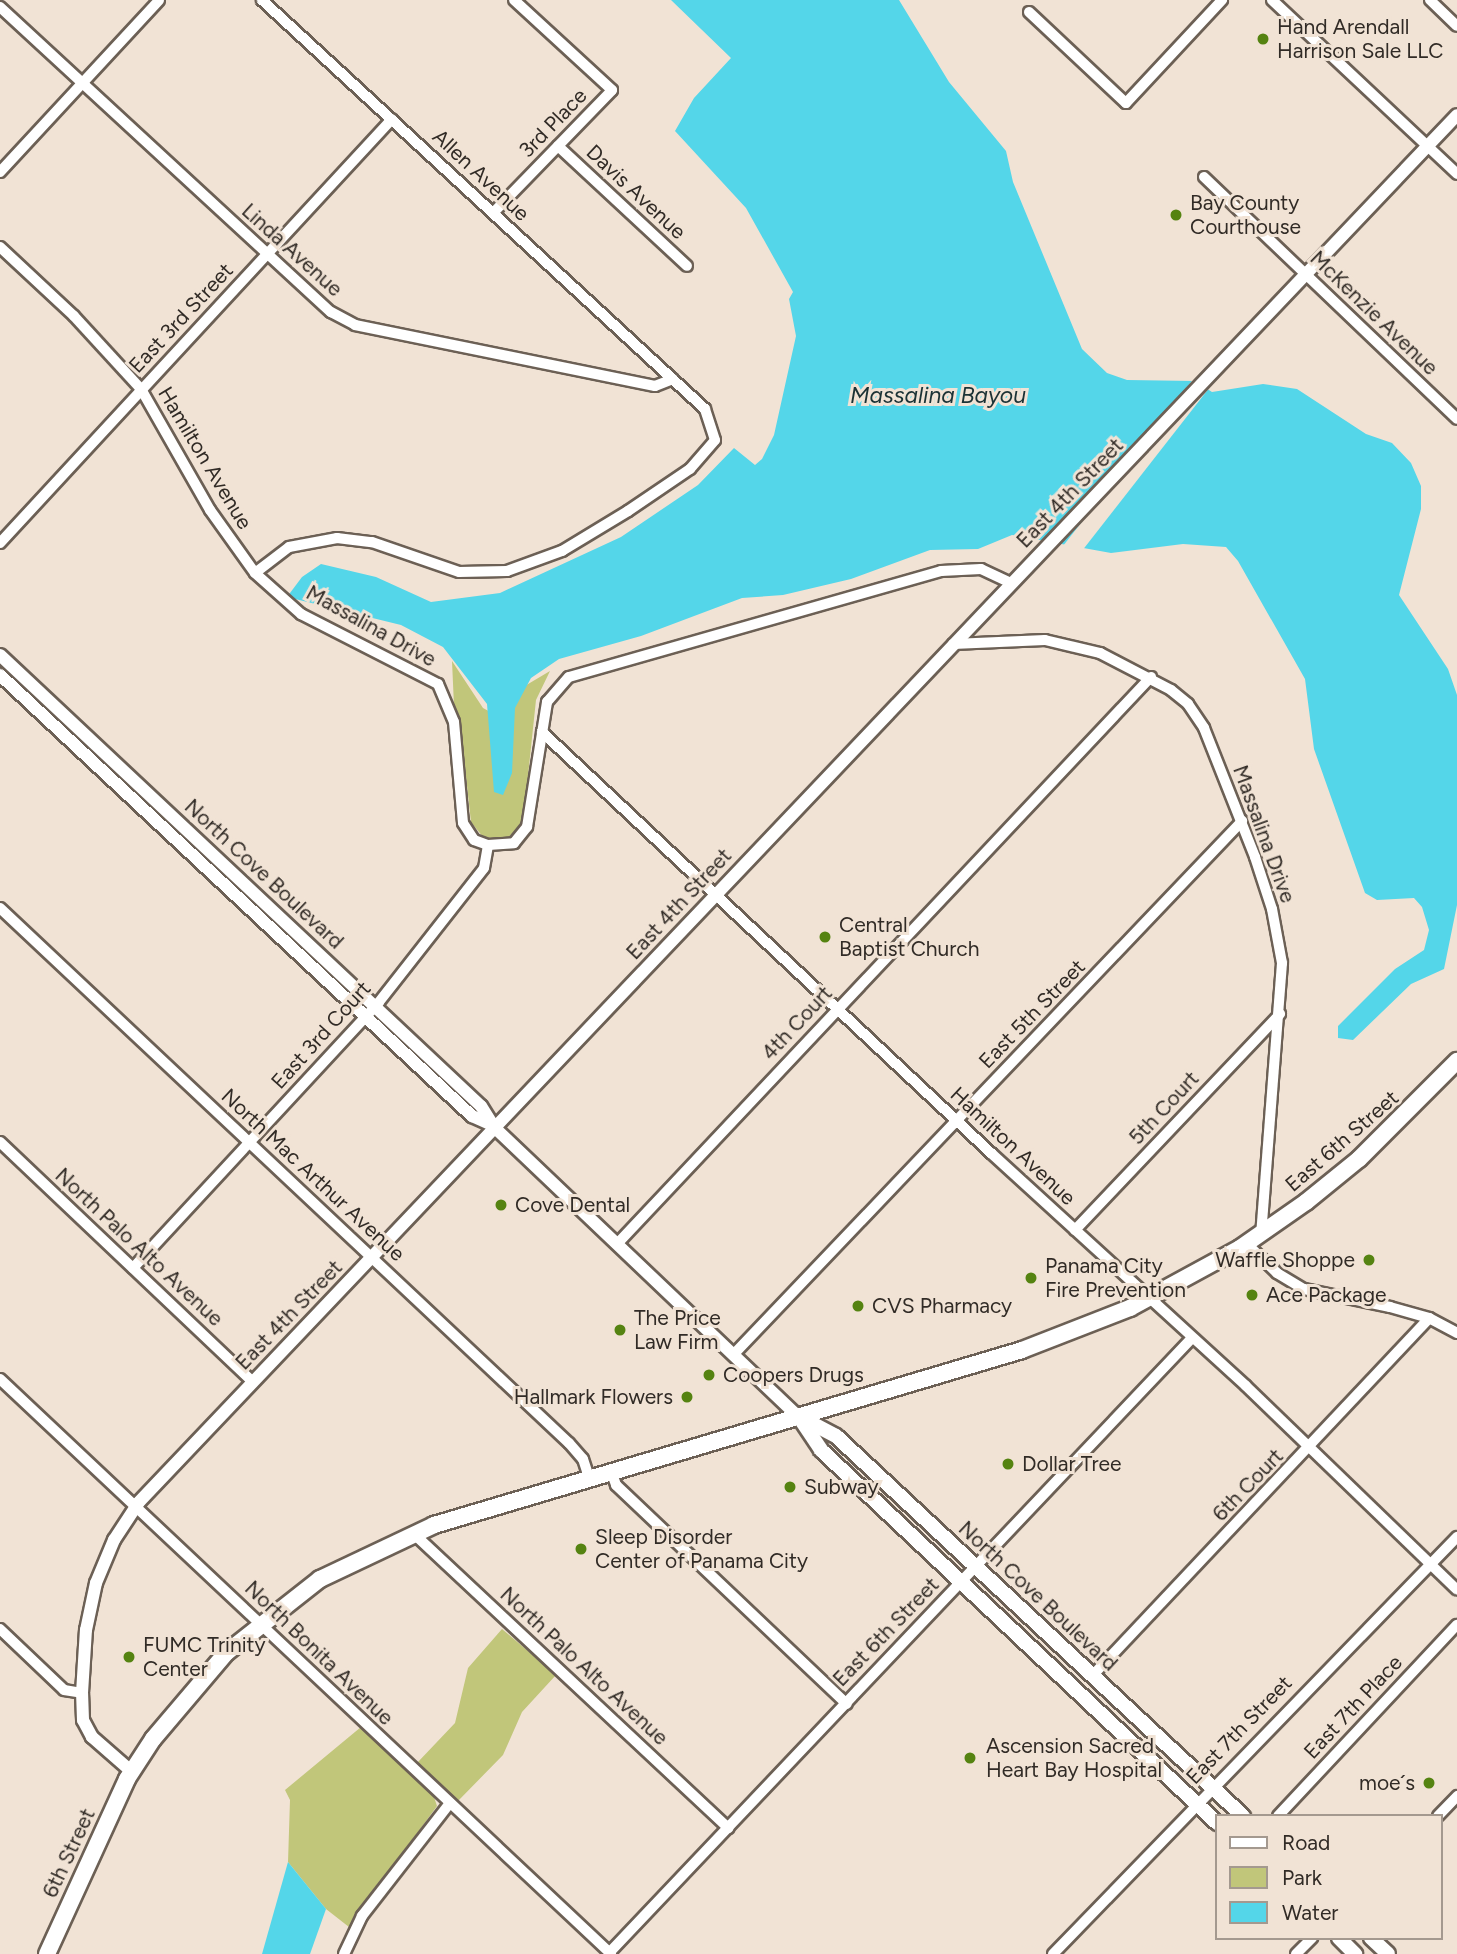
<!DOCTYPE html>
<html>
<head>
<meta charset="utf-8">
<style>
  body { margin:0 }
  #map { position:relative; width:1457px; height:1954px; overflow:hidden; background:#f1e3d5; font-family:Figtree,sans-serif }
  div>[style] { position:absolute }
  .green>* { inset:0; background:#c1c67a }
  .water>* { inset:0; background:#54d6e9 }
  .pier>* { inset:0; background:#f1e3d5; transform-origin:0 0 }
  .roads { filter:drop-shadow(2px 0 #6c6055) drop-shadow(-2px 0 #6c6055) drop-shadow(0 2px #6c6055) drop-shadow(0 -2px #6c6055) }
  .minor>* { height:10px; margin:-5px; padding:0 5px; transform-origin:5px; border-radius:5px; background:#fff }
  .tertiary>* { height:12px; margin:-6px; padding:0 6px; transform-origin:6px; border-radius:6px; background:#fff }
  .secondary>* { height:14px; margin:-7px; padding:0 7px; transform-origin:7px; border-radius:7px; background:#fff }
  .primary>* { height:16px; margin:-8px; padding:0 8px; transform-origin:8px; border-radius:8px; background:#fff }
  .dots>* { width:19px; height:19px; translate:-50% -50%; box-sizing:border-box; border:4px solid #f1e3d5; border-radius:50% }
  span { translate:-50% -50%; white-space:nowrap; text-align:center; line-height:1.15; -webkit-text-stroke:6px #f1e3d5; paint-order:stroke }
  .poi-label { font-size:21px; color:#312b26 }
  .left { translate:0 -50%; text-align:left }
  .right { translate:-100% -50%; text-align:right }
  .street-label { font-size:21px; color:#312b26 }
  .water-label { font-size:23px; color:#1b3235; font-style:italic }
  .legend { position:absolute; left:1215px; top:1814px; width:228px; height:126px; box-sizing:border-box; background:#f1e3d5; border:2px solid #a4998f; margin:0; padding:9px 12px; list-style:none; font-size:21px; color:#312b26 }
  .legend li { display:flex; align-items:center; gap:14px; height:35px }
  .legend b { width:35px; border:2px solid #a4998f }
</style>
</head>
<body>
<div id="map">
  <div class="green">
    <i style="clip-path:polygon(452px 661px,483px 708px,494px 714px,518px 690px,550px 671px,536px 700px,523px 823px,506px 840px,483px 837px,471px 822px,461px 731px,454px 706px)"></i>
    <i style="clip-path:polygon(502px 1629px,556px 1675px,522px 1712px,503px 1755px,458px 1801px,417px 1763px,455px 1723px,468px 1668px)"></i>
    <i style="clip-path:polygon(361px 1727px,433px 1794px,437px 1806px,349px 1927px,326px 1909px,288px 1862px,290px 1800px,285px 1790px)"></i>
  </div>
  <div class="water">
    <i style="clip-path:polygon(671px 0,899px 0,949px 82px,1006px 151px,1013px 182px,1082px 349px,1107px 373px,1127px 380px,1195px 381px,1212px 392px,1263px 384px,1297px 389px,1366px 434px,1392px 443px,1411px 463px,1421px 486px,1421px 509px,1399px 595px,1448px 669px,1457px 695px,1457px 905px,1444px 969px,1411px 984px,1353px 1040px,1338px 1038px,1338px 1026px,1395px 969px,1424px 950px,1429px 930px,1422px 907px,1414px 898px,1377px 900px,1365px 893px,1314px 749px,1305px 679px,1238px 561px,1226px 547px,1183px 544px,1111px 553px,1012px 535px,978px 549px,930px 550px,851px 579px,783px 595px,742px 598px,641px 636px,559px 659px,531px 678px,515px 708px,512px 773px,503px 795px,494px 792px,487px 704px,443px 647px,401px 625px,287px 597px,302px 577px,321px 564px,376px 577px,431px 602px,500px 593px,621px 537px,698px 485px,734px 448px,755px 465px,762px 459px,774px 435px,796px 336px,789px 299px,793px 292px,746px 208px,675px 131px,694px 98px,731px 58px)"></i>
    <i style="clip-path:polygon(288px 1862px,326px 1909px,310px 1954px,262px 1954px)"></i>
  </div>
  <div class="pier">
    <i style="left:1195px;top:377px;width:18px;height:228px;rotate:38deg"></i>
  </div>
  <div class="roads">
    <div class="minor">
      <i style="left:1272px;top:0;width:254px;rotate:43.2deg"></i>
      <i style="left:1430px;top:0;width:37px;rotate:44deg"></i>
      <i style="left:0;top:7px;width:450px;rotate:42.7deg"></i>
      <i style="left:331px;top:312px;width:27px;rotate:28deg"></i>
      <i style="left:355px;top:325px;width:306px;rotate:11.5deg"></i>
      <i style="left:655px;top:386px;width:19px;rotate:-21deg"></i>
      <i style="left:1029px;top:12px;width:133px;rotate:43.2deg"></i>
      <i style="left:1126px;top:103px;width:141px;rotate:-47deg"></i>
      <i style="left:558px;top:146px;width:176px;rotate:42.9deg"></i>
      <i style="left:0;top:172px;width:234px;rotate:-47.2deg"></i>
      <i style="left:1204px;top:177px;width:350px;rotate:43.7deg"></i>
      <i style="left:493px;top:213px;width:171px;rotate:-45.9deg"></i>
      <i style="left:612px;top:90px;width:133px;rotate:-137.4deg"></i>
      <i style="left:0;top:247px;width:101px;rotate:43deg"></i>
      <i style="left:74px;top:316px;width:99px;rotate:47.5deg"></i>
      <i style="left:141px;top:389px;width:139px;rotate:60.3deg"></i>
      <i style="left:210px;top:510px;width:77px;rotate:54.5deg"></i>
      <i style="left:255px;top:573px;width:62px;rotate:41.7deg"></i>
      <i style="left:301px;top:614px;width:154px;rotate:27.1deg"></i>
      <i style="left:438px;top:684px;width:41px;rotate:67.2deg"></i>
      <i style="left:454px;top:722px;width:101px;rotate:84.9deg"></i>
      <i style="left:463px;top:823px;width:20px;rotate:57deg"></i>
      <i style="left:474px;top:840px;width:15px;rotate:20deg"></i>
      <i style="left:488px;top:845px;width:26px;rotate:-4deg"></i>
      <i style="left:514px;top:843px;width:21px;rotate:-51deg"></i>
      <i style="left:527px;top:827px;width:127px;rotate:-80.9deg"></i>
      <i style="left:547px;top:702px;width:33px;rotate:-49deg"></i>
      <i style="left:569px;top:677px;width:387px;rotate:-15.9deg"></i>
      <i style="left:941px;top:571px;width:40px;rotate:-2.9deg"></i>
      <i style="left:981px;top:569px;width:33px;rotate:25deg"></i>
      <i style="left:0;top:543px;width:577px;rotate:-47.25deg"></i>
      <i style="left:255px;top:573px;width:43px;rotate:-37.4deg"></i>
      <i style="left:289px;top:547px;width:49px;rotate:-10.6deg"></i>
      <i style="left:337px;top:538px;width:35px;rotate:7deg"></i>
      <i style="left:372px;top:542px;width:92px;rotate:19deg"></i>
      <i style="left:459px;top:572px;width:48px;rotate:-1.2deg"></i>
      <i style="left:507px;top:571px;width:59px;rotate:-20deg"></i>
      <i style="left:562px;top:551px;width:77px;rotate:-31.2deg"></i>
      <i style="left:628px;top:511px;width:75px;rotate:-34.1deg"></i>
      <i style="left:690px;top:469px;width:38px;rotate:-49deg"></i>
      <i style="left:715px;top:440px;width:33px;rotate:-108deg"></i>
      <i style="left:705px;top:409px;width:603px;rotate:-137.29deg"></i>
      <i style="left:953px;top:644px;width:92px;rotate:-2.5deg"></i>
      <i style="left:1045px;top:640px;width:57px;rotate:13.3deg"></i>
      <i style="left:1100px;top:653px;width:80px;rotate:27.5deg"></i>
      <i style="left:1171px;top:690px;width:22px;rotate:39deg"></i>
      <i style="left:1188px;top:704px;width:29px;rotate:56deg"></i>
      <i style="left:1204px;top:728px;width:139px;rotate:68.4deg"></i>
      <i style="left:1255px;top:857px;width:55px;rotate:71.9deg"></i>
      <i style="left:1272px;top:909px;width:55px;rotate:79.5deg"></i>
      <i style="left:1282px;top:963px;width:272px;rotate:94.4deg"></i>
      <i style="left:542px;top:732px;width:616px;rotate:43.16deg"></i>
      <i style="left:991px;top:1153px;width:345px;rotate:42.4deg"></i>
      <i style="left:1246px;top:1386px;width:293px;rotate:44deg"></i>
      <i style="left:0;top:908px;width:781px;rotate:43.24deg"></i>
      <i style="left:569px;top:1443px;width:21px;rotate:49deg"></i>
      <i style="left:583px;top:1459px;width:19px;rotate:72deg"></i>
      <i style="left:0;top:1142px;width:347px;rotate:43.5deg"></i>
      <i style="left:1075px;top:1230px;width:298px;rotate:-46.5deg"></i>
      <i style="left:617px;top:1244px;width:779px;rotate:-46.72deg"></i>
      <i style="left:1247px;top:1244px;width:42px;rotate:44deg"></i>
      <i style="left:1277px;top:1273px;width:31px;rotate:31deg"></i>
      <i style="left:1304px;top:1289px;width:88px;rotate:11.8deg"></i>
      <i style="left:1390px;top:1307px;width:41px;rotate:15.8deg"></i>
      <i style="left:1429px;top:1318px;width:32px;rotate:28deg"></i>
      <i style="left:133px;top:1268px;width:362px;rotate:-47.2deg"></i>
      <i style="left:379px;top:1002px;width:170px;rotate:-51.9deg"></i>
      <i style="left:484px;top:868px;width:23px;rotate:-80deg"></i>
      <i style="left:733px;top:1355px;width:738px;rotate:-46.37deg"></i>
      <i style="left:0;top:1379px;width:839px;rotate:43.26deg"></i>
      <i style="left:611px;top:1471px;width:15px;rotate:70deg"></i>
      <i style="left:616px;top:1485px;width:318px;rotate:43.5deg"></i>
      <i style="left:413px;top:1533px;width:432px;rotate:43.1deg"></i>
      <i style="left:0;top:1629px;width:88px;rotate:43.6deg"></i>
      <i style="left:64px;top:1690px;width:18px;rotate:9deg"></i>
      <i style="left:1093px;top:1675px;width:490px;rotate:-46.7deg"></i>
      <i style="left:1278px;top:1816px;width:262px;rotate:-46.9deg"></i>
      <i style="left:1438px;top:1816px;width:28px;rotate:-46deg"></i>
      <i style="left:609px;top:1953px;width:846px;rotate:-46.53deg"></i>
      <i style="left:344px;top:1954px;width:42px;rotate:-64.7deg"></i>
      <i style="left:362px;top:1916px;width:143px;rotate:-52.1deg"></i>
      <i style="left:1053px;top:1954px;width:581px;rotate:-45.91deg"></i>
      <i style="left:1296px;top:1954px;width:23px;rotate:-45deg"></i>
    </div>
    <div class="tertiary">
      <i style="left:0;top:655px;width:659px;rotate:43.16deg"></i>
      <i style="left:481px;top:1106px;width:25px;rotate:58deg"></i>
      <i style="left:494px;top:1127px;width:419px;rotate:43.6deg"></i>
      <i style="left:0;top:675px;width:646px;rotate:43.06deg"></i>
      <i style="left:472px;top:1116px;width:24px;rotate:24deg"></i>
      <i style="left:131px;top:1771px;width:52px;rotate:-138.9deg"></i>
      <i style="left:92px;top:1737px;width:19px;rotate:-118deg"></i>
      <i style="left:83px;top:1720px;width:27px;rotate:-92deg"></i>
      <i style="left:82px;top:1693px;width:63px;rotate:-86.4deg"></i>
      <i style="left:86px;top:1630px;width:48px;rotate:-78deg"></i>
      <i style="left:96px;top:1583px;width:47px;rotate:-67.3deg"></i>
      <i style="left:114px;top:1540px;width:45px;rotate:-56.7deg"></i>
      <i style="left:139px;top:1502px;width:1913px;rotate:-46.46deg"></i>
    </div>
    <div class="secondary">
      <i style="left:798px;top:1416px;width:43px;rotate:27.8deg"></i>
      <i style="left:836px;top:1436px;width:557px;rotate:43.04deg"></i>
      <i style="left:799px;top:1417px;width:40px;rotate:56deg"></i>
      <i style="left:821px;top:1450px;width:544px;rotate:43.29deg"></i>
      <i style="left:1339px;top:1938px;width:23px;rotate:45deg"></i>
      <i style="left:1371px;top:1938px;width:23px;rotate:43deg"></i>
    </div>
    <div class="primary">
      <i style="left:47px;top:1954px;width:192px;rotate:-65.4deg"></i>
      <i style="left:127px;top:1779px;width:48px;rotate:-57deg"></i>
      <i style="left:153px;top:1739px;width:113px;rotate:-49.7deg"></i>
      <i style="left:226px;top:1653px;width:120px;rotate:-38.2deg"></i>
      <i style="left:320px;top:1579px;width:126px;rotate:-25.3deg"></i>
      <i style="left:434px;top:1525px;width:613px;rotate:-16.57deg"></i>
      <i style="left:1022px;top:1350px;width:116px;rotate:-21.3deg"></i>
      <i style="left:1130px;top:1308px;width:125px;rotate:-28.6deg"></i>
      <i style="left:1240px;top:1248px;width:80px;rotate:-34.9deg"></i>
      <i style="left:1306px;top:1202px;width:68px;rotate:-39.1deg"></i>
      <i style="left:1359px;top:1159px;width:139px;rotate:-45deg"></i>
    </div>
  </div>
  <div class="dots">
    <i style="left:1263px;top:39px;background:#558311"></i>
    <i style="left:1176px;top:215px;background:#558311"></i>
    <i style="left:825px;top:937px;background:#558311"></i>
    <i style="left:501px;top:1205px;background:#558311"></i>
    <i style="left:1369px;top:1260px;background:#558311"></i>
    <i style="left:1031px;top:1278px;background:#558311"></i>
    <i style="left:1252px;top:1295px;background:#558311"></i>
    <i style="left:858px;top:1306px;background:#558311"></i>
    <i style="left:620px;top:1330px;background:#558311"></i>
    <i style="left:709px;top:1375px;background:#558311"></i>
    <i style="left:687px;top:1397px;background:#558311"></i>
    <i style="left:1008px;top:1464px;background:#558311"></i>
    <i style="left:790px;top:1487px;background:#558311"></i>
    <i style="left:581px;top:1549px;background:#558311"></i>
    <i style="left:129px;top:1657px;background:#558311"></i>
    <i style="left:970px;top:1758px;background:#558311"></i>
    <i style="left:1429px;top:1783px;background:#558311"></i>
  </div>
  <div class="poi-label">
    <span class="left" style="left:1277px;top:39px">Hand Arendall<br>Harrison Sale LLC</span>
    <span class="left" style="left:1190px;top:215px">Bay County<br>Courthouse</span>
    <span class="left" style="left:839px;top:937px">Central<br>Baptist Church</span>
    <span class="left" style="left:515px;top:1205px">Cove Dental</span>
    <span class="right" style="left:1355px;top:1260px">Waffle Shoppe</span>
    <span class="left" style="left:1045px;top:1278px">Panama City<br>Fire Prevention</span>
    <span class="left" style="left:1266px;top:1295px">Ace Package</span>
    <span class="left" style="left:872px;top:1306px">CVS Pharmacy</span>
    <span class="left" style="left:634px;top:1330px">The Price<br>Law Firm</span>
    <span class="left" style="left:723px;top:1375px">Coopers Drugs</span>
    <span class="right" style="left:673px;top:1397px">Hallmark Flowers</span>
    <span class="left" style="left:1022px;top:1464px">Dollar Tree</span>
    <span class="left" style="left:804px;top:1487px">Subway</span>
    <span class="left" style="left:595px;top:1549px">Sleep Disorder<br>Center of Panama City</span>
    <span class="left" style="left:143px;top:1657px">FUMC Trinity<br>Center</span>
    <span class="left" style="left:986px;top:1758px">Ascension Sacred<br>Heart Bay Hospital</span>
    <span class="right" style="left:1415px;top:1783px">moe´s</span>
  </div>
  <div class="street-label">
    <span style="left:553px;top:123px;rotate:-46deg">3rd Place</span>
    <span style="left:481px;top:175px;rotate:43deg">Allen Avenue</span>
    <span style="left:636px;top:192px;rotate:43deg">Davis Avenue</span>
    <span style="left:292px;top:250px;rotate:42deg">Linda Avenue</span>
    <span style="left:1374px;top:313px;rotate:44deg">McKenzie Avenue</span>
    <span style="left:181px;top:318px;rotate:-47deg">East 3rd Street</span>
    <span style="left:205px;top:458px;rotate:59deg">Hamilton Avenue</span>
    <span style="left:1070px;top:493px;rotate:-46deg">East 4th Street</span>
    <span style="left:371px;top:626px;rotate:29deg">Massalina Drive</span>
    <span style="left:1264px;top:834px;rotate:70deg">Massalina Drive</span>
    <span style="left:264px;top:874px;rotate:43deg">North Cove Boulevard</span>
    <span style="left:679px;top:904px;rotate:-47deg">East 4th Street</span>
    <span style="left:1032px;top:1014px;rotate:-46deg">East 5th Street</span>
    <span style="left:797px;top:1023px;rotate:-47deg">4th Court</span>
    <span style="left:321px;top:1035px;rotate:-48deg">East 3rd Court</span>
    <span style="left:1164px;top:1108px;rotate:-47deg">5th Court</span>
    <span style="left:1342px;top:1141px;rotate:-41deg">East 6th Street</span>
    <span style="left:1013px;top:1146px;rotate:43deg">Hamilton Avenue</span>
    <span style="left:313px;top:1175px;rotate:43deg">North Mac Arthur Avenue</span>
    <span style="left:139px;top:1247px;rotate:43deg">North Palo Alto Avenue</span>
    <span style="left:289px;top:1315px;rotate:-46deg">East 4th Street</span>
    <span style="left:1248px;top:1485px;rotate:-46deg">6th Court</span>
    <span style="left:1038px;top:1596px;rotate:43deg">North Cove Boulevard</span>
    <span style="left:886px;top:1632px;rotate:-46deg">East 6th Street</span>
    <span style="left:319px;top:1653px;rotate:44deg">North Bonita Avenue</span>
    <span style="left:584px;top:1666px;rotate:43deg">North Palo Alto Avenue</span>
    <span style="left:1353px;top:1707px;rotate:-47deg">East 7th Place</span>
    <span style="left:1239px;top:1730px;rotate:-46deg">East 7th Street</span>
    <span style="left:69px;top:1853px;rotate:-65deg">6th Street</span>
  </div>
  <div class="water-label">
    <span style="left:938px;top:395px">Massalina Bayou</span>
  </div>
  <ul class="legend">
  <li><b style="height:9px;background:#fff"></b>Road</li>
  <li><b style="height:19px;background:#c1c67a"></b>Park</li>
  <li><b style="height:19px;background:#54d6e9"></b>Water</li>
  </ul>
</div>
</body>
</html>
